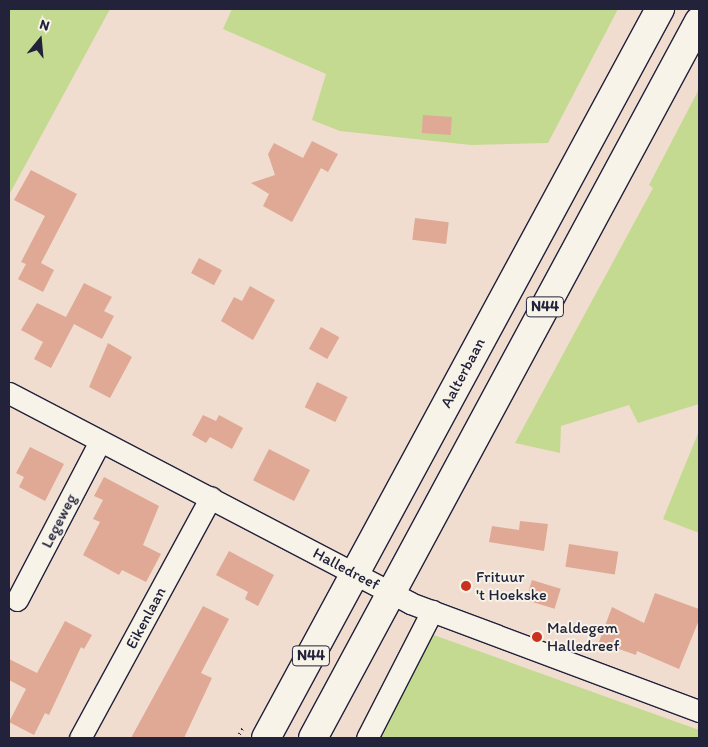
<!DOCTYPE html>
<html>
<head>
<meta charset="utf-8">
<style>
  body { margin:0 }
  #map { position:relative; width:708px; height:747px; overflow:hidden; background:#f0ddcf; font-family:Itim,sans-serif }
  div>[style] { position:absolute }
  .green>* { inset:0; background:#c3da90 }
  .building>* { inset:0; background:#dfa995; transform-origin:0 0 }
  .path>* { height:3px; margin-top:-1.5px; transform-origin:0; background:repeating-linear-gradient(90deg,#22223b 0 1px,transparent 0 5px) }
  .roads { filter:drop-shadow(1px 0 #22223b) drop-shadow(-1px 0 #22223b) drop-shadow(0 1px #22223b) drop-shadow(0 -1px #22223b) }
  .street>* { height:21px; margin:-10.5px; padding:0 10.5px; transform-origin:10.5px; border-radius:10.5px; background:#f7f3e8 }
  .highway>* { height:28px; margin:-14px; padding:0 14px; transform-origin:14px; border-radius:14px; background:#f7f3e8 }
  .dots>* { width:14px; height:14px; translate:-50% -50%; box-sizing:border-box; border:2px solid #f7f3e8; border-radius:50% }
  span { translate:-50% -50%; white-space:nowrap; text-align:center; line-height:1.15; -webkit-text-stroke:4px #f7f3e8; paint-order:stroke }
  .shield-label span { padding:1px 4px; background:#f7f3e8; border:1px solid; border-radius:4px; -webkit-text-stroke-width:0 }
  .shield-label { font-size:15px; color:#22223b; font-weight:700 }
  .street-label { font-size:16px; color:#22223b }
  .poi-label { font-size:16px; color:#22223b }
  .left { translate:0 -50%; text-align:left }
  .frame { position:absolute; inset:0; border:10px solid #22223b; pointer-events:none }
  .north { position:absolute; left:15px; top:15px; width:50px; height:50px; -webkit-text-stroke:4px #f7f3e8; paint-order:stroke; rotate:17deg; font-size:14px; font-weight:700; line-height:20px; text-align:center; color:#22223b }
  .north::after { content:''; display:block; margin:auto; width:18px; height:22px; background:#22223b; clip-path:polygon(50% 0,100% 100%,50% 72%,0 100%) }
</style>
</head>
<body>
<div id="map">
  <div class="green">
    <i style="clip-path:polygon(9px 9px,110px 9px,9px 195px)"></i>
    <i style="clip-path:polygon(232px 9px,618px 9px,548px 143px,471px 145px,340px 131px,312px 120px,326px 74px,223px 29px)"></i>
    <i style="clip-path:polygon(699px 89px,699px 404px,638px 423px,629px 405px,561px 426px,560px 453px,515px 443px,653px 188px,649px 185px)"></i>
    <i style="clip-path:polygon(699px 431px,699px 533px,663px 519px)"></i>
    <i style="clip-path:polygon(428px 633px,699px 730px,699px 738px,375px 738px)"></i>
  </div>
  <div class="building">
    <i style="left:423px;top:115px;width:29px;height:18px;rotate:4deg"></i>
    <i style="clip-path:polygon(312px 141px,338px 154px,328px 172px,321px 168px,292px 222px,263px 206px,269px 194px,251px 183px,275px 175px,268px 154px,274px 143px,303px 158px)"></i>
    <i style="clip-path:polygon(31px 170px,77px 194px,41px 263px,54px 270px,43px 292px,18px 279px,26px 264px,21px 262px,45px 216px,14px 200px)"></i>
    <i style="left:415px;top:218px;width:34px;height:22px;rotate:7deg"></i>
    <i style="left:199px;top:258px;width:26px;height:17px;rotate:28deg"></i>
    <i style="clip-path:polygon(84px 283px,112px 297px,104px 311px,114px 316px,102px 339px,74px 324px,51px 368px,34px 359px,43px 342px,21px 330px,37px 303px,66px 317px)"></i>
    <i style="clip-path:polygon(250px 286px,275px 300px,253px 340px,221px 321px,234px 297px,242px 301px)"></i>
    <i style="left:321px;top:327px;width:21px;height:25px;rotate:29deg"></i>
    <i style="clip-path:polygon(108px 343px,132px 357px,110px 398px,89px 387px)"></i>
    <i style="left:317px;top:382px;width:34px;height:28px;rotate:26deg"></i>
    <i style="clip-path:polygon(203px 415px,216px 421px,219px 415px,243px 428px,232px 449px,210px 437px,206px 443px,192px 435px)"></i>
    <i style="clip-path:polygon(30px 447px,64px 464px,45px 501px,19px 487px,24px 477px,16px 473px)"></i>
    <i style="left:269px;top:449px;width:46px;height:35px;rotate:27deg"></i>
    <i style="clip-path:polygon(104px 477px,159px 506px,143px 545px,161px 554px,146px 582px,122px 570px,119px 575px,83px 555px,100px 522px,93px 519px,103px 500px,94px 496px)"></i>
    <i style="clip-path:polygon(520px 521px,548px 524px,544px 551px,489px 542px,492px 526px,519px 530px)"></i>
    <i style="left:569px;top:544px;width:50px;height:23px;rotate:9deg"></i>
    <i style="clip-path:polygon(229px 551px,274px 575px,258px 606px,245px 599px,248px 592px,216px 575px)"></i>
    <i style="left:532px;top:580px;width:30px;height:21px;rotate:17deg"></i>
    <i style="clip-path:polygon(655px 593px,699px 609px,699px 620px,679px 669px,637px 651px,636px 655px,599px 642px,612px 607px,644px 623px)"></i>
    <i style="clip-path:polygon(203px 606px,229px 619px,201px 673px,212px 678px,184px 738px,131px 738px)"></i>
    <i style="clip-path:polygon(65px 621px,92px 635px,84px 649px,81px 647px,49px 715px,45px 713px,34px 735px,9px 722px,26px 689px,9px 680px,9px 659px,37px 673px)"></i>
  </div>
  <div class="path">
    <i style="left:237px;top:738px;width:14px;rotate:-60deg"></i>
  </div>
  <div class="roads">
    <div class="street">
      <i style="left:9px;top:393px;width:453px;rotate:27.6deg"></i>
      <i style="left:410px;top:603px;width:309px;rotate:20.5deg"></i>
      <i style="left:17px;top:600px;width:179px;rotate:-62.4deg"></i>
      <i style="left:80px;top:738px;width:274px;rotate:-61.5deg"></i>
      <i style="left:367px;top:738px;width:143px;rotate:-62.9deg"></i>
    </div>
    <div class="highway">
      <i style="left:266px;top:738px;width:829px;rotate:-61.61deg"></i>
      <i style="left:313px;top:738px;width:814px;rotate:-61.7deg"></i>
    </div>
  </div>
  <div class="dots">
    <i style="left:466px;top:586px;background:#c8321e"></i>
    <i style="left:537px;top:637px;background:#c8321e"></i>
  </div>
  <div class="shield-label">
    <span style="left:545px;top:307px">N44</span>
    <span style="left:311px;top:656px">N44</span>
  </div>
  <div class="street-label">
    <span style="left:463px;top:373px;rotate:-62deg">Aalterbaan</span>
    <span style="left:59px;top:521px;rotate:-63deg">Legeweg</span>
    <span style="left:346px;top:569px;rotate:28deg">Halledreef</span>
    <span style="left:146px;top:618px;rotate:-62deg">Eikenlaan</span>
  </div>
  <div class="poi-label">
    <span class="left" style="left:476px;top:586px">Frituur<br>'t Hoekske</span>
    <span class="left" style="left:547px;top:637px">Maldegem<br>Halledreef</span>
  </div>
  <div class="frame"></div>
  <div class="north">N</div>
</div>
</body>
</html>
